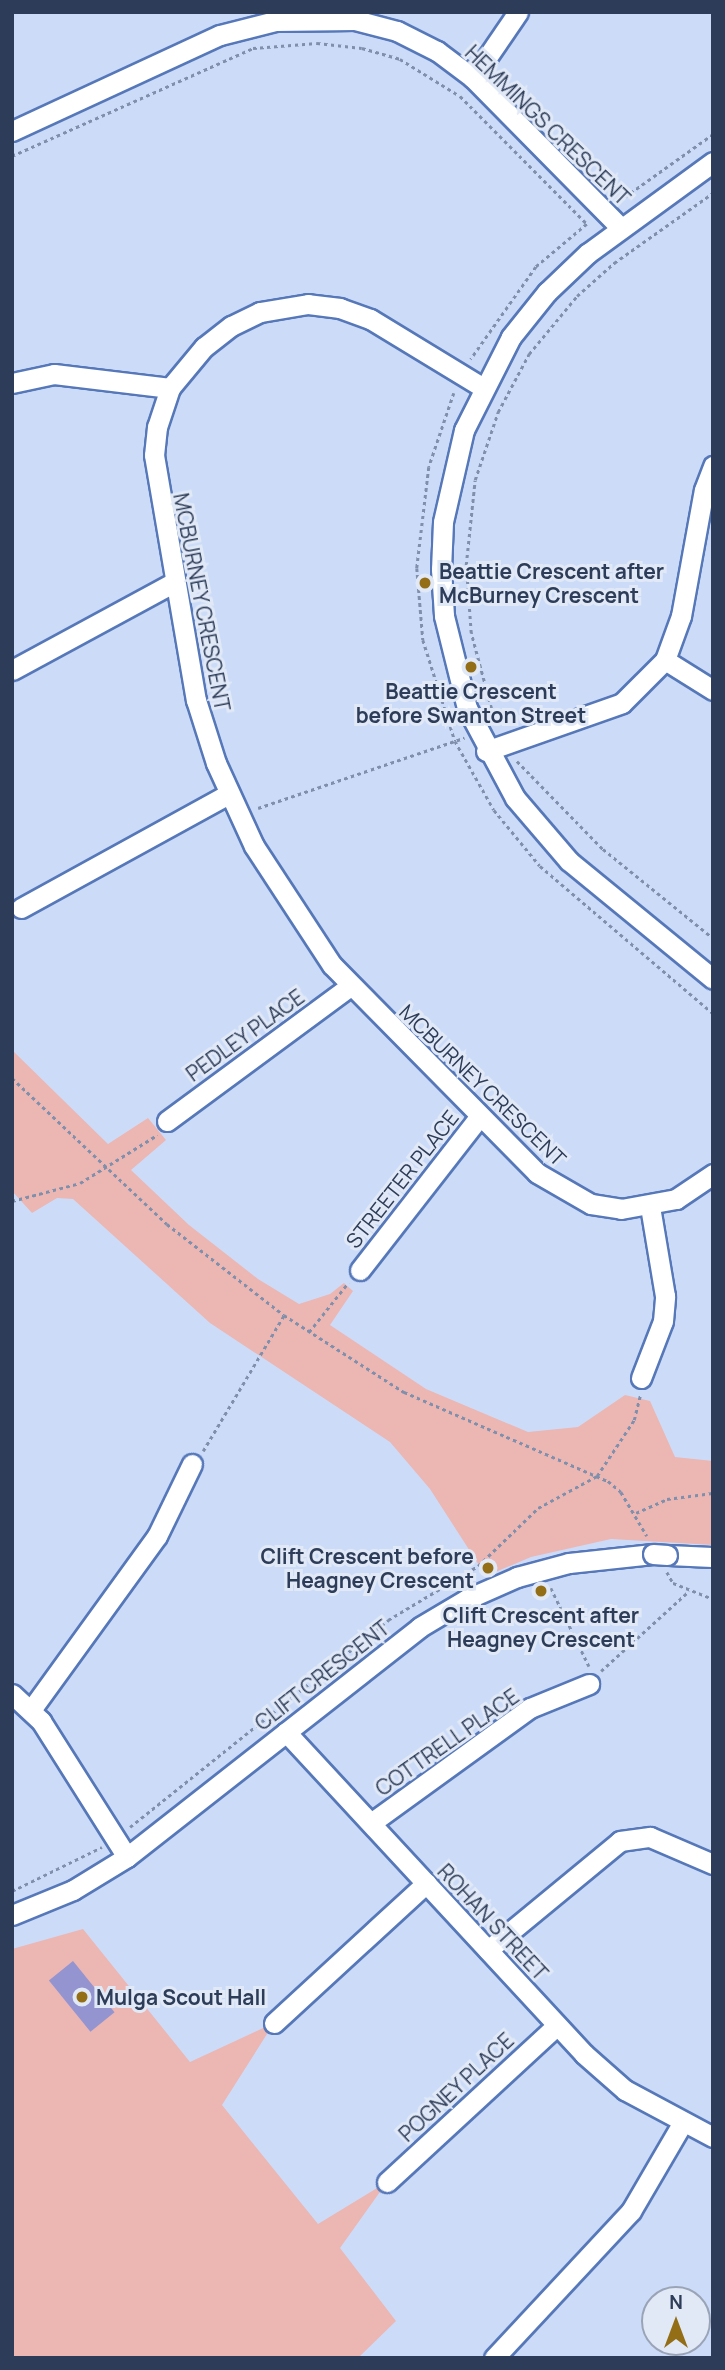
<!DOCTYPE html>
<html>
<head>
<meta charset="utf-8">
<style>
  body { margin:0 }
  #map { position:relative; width:725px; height:2370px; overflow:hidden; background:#ccdcf8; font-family:Manrope,sans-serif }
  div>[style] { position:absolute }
  .green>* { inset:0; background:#ecb6b3 }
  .building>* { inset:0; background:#9495d0; transform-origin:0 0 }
  .path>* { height:2.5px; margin-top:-1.25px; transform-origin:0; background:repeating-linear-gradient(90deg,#8090ac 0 3.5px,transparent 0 7px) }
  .roads { filter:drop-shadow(2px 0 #5678b9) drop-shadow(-2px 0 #5678b9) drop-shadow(0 2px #5678b9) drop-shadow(0 -2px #5678b9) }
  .minor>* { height:19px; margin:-9.5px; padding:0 9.5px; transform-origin:9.5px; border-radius:9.5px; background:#fff }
  .bridges { filter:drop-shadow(2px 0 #5678b9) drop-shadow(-2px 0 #5678b9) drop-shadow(0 2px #5678b9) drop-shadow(0 -2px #5678b9) }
  .minor-bridge>* { height:19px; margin:-9.5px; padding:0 9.5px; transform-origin:9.5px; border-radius:9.5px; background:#fff }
  .dots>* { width:19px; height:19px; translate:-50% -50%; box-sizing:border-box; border:4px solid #e1e9f7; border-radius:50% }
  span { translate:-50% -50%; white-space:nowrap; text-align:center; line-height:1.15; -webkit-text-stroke:6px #e1e9f7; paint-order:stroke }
  .street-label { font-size:21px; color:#2d3c58 }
  .poi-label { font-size:21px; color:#2d3c58; font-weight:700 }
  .left { translate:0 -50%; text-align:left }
  .right { translate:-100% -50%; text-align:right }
  .frame { position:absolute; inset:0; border:14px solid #2d3c58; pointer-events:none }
  .north { position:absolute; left:641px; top:2286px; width:70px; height:70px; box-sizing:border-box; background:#e1e9f7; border:2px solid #99a4b7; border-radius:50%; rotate:0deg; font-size:19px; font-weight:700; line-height:28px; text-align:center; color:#2d3c58 }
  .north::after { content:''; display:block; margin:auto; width:24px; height:32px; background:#946e17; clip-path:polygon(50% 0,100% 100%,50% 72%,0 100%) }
</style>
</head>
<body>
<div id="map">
  <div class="green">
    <i style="clip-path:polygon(12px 1050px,108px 1144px,148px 1118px,166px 1140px,131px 1170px,189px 1225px,258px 1279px,299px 1304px,330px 1294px,344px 1283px,353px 1291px,330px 1325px,426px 1389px,528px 1432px,578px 1427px,625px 1395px,650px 1401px,675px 1457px,713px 1461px,713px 1545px,611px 1539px,531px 1557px,486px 1576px,430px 1489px,390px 1442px,210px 1323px,73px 1199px,57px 1198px,32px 1213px,12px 1191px)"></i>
    <i style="clip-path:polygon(83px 1929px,190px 2062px,274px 2023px,222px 2105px,318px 2224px,387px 2182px,340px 2248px,396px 2321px,358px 2358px,12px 2358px,12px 1949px)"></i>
  </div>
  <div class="building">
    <i style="left:73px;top:1961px;width:66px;height:31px;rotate:51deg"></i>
  </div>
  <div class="path">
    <i style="left:12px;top:156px;width:264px;rotate:-24.1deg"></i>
    <i style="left:253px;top:48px;width:64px;rotate:-4.5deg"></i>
    <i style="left:317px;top:43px;width:45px;rotate:6.3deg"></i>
    <i style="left:362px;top:48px;width:40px;rotate:16deg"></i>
    <i style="left:400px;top:59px;width:70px;rotate:31.7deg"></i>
    <i style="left:460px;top:96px;width:180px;rotate:45.2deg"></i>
    <i style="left:587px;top:224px;width:67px;rotate:139.9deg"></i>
    <i style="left:536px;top:267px;width:113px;rotate:125.2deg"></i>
    <i style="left:619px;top:201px;width:115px;rotate:-35.5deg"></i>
    <i style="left:454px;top:393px;width:78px;rotate:108.7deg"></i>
    <i style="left:429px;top:467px;width:102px;rotate:96.8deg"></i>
    <i style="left:417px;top:568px;width:72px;rotate:85.2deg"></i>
    <i style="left:423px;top:640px;width:106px;rotate:72.4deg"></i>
    <i style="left:455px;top:741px;width:79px;rotate:60.5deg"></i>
    <i style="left:494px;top:810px;width:72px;rotate:50.6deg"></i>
    <i style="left:540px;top:866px;width:227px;rotate:40.4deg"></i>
    <i style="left:493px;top:715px;width:85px;rotate:-105deg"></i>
    <i style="left:471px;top:633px;width:68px;rotate:-94.2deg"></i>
    <i style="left:466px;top:565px;width:85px;rotate:-84deg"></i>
    <i style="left:475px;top:480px;width:72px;rotate:-71.3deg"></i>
    <i style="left:498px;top:412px;width:66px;rotate:-61.9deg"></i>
    <i style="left:529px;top:354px;width:75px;rotate:-50.4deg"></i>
    <i style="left:577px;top:296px;width:50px;rotate:-41.7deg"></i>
    <i style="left:614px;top:263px;width:121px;rotate:-35.3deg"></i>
    <i style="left:517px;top:761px;width:123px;rotate:45.7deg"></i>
    <i style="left:603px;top:849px;width:141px;rotate:39deg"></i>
    <i style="left:258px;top:808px;width:218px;rotate:-18.8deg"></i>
    <i style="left:12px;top:1078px;width:213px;rotate:43.3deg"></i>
    <i style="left:167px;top:1224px;width:148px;rotate:37.9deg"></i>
    <i style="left:284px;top:1315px;width:143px;rotate:32.7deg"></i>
    <i style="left:404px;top:1392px;width:223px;rotate:23.6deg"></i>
    <i style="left:608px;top:1481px;width:17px;rotate:40deg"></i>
    <i style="left:621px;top:1492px;width:51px;rotate:59.4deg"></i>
    <i style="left:12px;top:1201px;width:70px;rotate:-14.8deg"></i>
    <i style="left:80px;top:1183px;width:91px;rotate:-31.9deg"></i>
    <i style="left:309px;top:1332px;width:63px;rotate:-51.5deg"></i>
    <i style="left:203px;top:1451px;width:158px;rotate:-59.2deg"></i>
    <i style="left:636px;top:1513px;width:34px;rotate:-24deg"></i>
    <i style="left:667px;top:1499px;width:46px;rotate:-7.4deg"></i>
    <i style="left:667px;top:1572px;width:13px;rotate:61deg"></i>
    <i style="left:673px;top:1583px;width:43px;rotate:21.8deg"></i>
    <i style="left:551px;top:1588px;width:87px;rotate:64deg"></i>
    <i style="left:601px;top:1671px;width:119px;rotate:-42.3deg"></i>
    <i style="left:130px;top:1827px;width:331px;rotate:-38.7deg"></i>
    <i style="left:388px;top:1620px;width:105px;rotate:-31deg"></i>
    <i style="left:478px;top:1566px;width:83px;rotate:-44deg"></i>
    <i style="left:538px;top:1508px;width:67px;rotate:-28.5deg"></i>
    <i style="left:597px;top:1476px;width:67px;rotate:-56.5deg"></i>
    <i style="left:634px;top:1420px;width:25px;rotate:-76deg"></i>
    <i style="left:12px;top:1891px;width:100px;rotate:-26.1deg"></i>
  </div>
  <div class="roads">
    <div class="minor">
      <i style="left:473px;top:78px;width:80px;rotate:-55.7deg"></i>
      <i style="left:12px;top:131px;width:229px;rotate:-24.8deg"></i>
      <i style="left:220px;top:35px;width:57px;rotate:-14.3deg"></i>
      <i style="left:275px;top:21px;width:80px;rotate:-0.7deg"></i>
      <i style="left:355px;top:20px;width:43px;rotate:14.7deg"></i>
      <i style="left:397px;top:31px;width:45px;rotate:26.6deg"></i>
      <i style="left:437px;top:51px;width:45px;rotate:36.9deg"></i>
      <i style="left:473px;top:78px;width:211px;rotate:45.4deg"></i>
      <i style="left:713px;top:162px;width:155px;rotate:143.9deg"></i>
      <i style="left:588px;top:253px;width:57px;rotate:136.4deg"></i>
      <i style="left:547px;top:292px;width:58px;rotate:128.7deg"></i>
      <i style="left:511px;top:337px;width:104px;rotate:116.8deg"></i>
      <i style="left:464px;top:430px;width:94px;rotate:102.9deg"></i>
      <i style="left:443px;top:522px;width:47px;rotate:92.4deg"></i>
      <i style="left:441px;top:569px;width:47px;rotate:86.3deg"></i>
      <i style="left:444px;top:616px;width:95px;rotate:76deg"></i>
      <i style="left:467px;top:708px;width:102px;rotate:61.9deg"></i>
      <i style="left:515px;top:798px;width:83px;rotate:49.4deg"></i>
      <i style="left:569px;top:861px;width:186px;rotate:39.3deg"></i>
      <i style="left:12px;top:383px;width:43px;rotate:-12.1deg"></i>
      <i style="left:54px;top:374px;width:117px;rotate:6.9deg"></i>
      <i style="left:482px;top:387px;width:131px;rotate:-148.7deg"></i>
      <i style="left:370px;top:319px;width:32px;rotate:-160deg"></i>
      <i style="left:340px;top:308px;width:32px;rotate:-173deg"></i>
      <i style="left:308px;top:304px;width:49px;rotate:170.5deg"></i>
      <i style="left:260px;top:312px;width:32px;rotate:154deg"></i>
      <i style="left:231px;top:326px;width:34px;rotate:142deg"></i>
      <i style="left:204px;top:347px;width:53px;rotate:129.7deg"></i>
      <i style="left:170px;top:388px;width:41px;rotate:108.4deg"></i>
      <i style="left:157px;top:427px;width:28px;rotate:96deg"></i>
      <i style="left:154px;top:455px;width:249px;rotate:80.3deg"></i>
      <i style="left:196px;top:700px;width:66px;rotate:72.4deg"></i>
      <i style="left:216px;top:763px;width:91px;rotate:65.4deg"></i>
      <i style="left:254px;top:846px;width:142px;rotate:56.8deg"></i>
      <i style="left:332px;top:965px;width:292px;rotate:45.4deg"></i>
      <i style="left:537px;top:1173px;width:62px;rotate:29.9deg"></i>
      <i style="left:591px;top:1204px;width:30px;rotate:9deg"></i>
      <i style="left:621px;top:1209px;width:56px;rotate:-10.3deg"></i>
      <i style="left:676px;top:1199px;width:45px;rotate:-34deg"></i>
      <i style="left:665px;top:660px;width:57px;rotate:32deg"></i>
      <i style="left:12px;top:670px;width:183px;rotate:-28.4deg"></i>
      <i style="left:486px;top:751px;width:144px;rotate:-19.4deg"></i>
      <i style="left:622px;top:703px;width:61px;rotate:-45deg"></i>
      <i style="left:665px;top:660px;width:47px;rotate:-70deg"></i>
      <i style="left:681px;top:616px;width:128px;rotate:-79.7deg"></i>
      <i style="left:704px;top:490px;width:26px;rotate:-69deg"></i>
      <i style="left:21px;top:908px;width:236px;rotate:-28.8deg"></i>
      <i style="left:167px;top:1121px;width:227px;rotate:-36.4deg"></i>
      <i style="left:360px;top:1270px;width:195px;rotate:-52.1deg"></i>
      <i style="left:641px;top:1378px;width:61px;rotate:-68.9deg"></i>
      <i style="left:663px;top:1321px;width:25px;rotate:-85deg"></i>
      <i style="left:665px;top:1296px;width:91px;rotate:-99.5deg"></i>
      <i style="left:667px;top:1555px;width:46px;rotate:2.5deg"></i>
      <i style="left:12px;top:1694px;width:40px;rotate:43deg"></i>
      <i style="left:41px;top:1721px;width:161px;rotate:57.7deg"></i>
      <i style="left:31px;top:1710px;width:215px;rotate:-54.1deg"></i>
      <i style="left:157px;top:1536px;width:80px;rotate:-64.1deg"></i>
      <i style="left:286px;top:1732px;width:439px;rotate:47.2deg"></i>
      <i style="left:584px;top:2054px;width:55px;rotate:41.3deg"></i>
      <i style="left:625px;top:2090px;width:100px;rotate:28.1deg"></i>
      <i style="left:371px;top:1823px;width:196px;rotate:-35.9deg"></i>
      <i style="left:530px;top:1708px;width:64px;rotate:-22.1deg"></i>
      <i style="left:12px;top:1915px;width:66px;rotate:-22.3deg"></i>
      <i style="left:73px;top:1890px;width:63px;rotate:-31.4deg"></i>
      <i style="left:127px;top:1857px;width:372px;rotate:-38.1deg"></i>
      <i style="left:420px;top:1627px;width:55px;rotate:-30.8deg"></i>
      <i style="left:467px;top:1599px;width:55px;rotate:-23.7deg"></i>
      <i style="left:517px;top:1577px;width:54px;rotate:-15.1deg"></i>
      <i style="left:569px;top:1563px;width:84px;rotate:-6.1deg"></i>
      <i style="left:488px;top:1950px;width:171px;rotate:-39.5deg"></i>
      <i style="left:620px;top:1841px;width:30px;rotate:-8deg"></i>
      <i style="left:650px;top:1837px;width:69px;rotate:23.2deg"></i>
      <i style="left:274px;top:2023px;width:207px;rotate:-42.6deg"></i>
      <i style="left:387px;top:2182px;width:231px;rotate:-42.7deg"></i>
      <i style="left:494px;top:2358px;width:201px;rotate:-47deg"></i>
      <i style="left:631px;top:2211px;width:103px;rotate:-59.7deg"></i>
    </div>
  </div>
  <div class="bridges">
    <div class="minor-bridge">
      <i style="left:653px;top:1554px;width:14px;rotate:4deg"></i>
    </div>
  </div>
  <div class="dots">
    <i style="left:425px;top:583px;background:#946e17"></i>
    <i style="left:471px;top:667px;background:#946e17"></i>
    <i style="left:488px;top:1568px;background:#946e17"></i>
    <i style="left:541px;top:1591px;background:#946e17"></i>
    <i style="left:82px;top:1997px;background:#946e17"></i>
  </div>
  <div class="street-label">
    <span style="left:548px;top:125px;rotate:44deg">HEMMINGS CRESCENT</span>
    <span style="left:202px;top:602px;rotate:79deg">MCBURNEY CRESCENT</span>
    <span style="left:245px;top:1035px;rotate:-36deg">PEDLEY PLACE</span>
    <span style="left:483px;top:1085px;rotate:44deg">MCBURNEY CRESCENT</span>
    <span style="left:402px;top:1179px;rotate:-52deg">STREETER PLACE</span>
    <span style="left:322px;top:1675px;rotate:-38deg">CLIFT CRESCENT</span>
    <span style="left:447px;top:1742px;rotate:-35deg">COTTRELL PLACE</span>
    <span style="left:493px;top:1922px;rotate:47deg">ROHAN STREET</span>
    <span style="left:456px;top:2087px;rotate:-43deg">POGNEY PLACE</span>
  </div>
  <div class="poi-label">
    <span class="left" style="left:439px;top:583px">Beattie Crescent after<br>McBurney Crescent</span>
    <span style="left:471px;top:703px">Beattie Crescent<br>before Swanton Street</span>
    <span class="right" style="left:474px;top:1568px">Clift Crescent before<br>Heagney Crescent</span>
    <span style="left:541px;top:1627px">Clift Crescent after<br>Heagney Crescent</span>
    <span class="left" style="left:96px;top:1997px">Mulga Scout Hall</span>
  </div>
  <div class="frame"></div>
  <div class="north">N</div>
</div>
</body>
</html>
